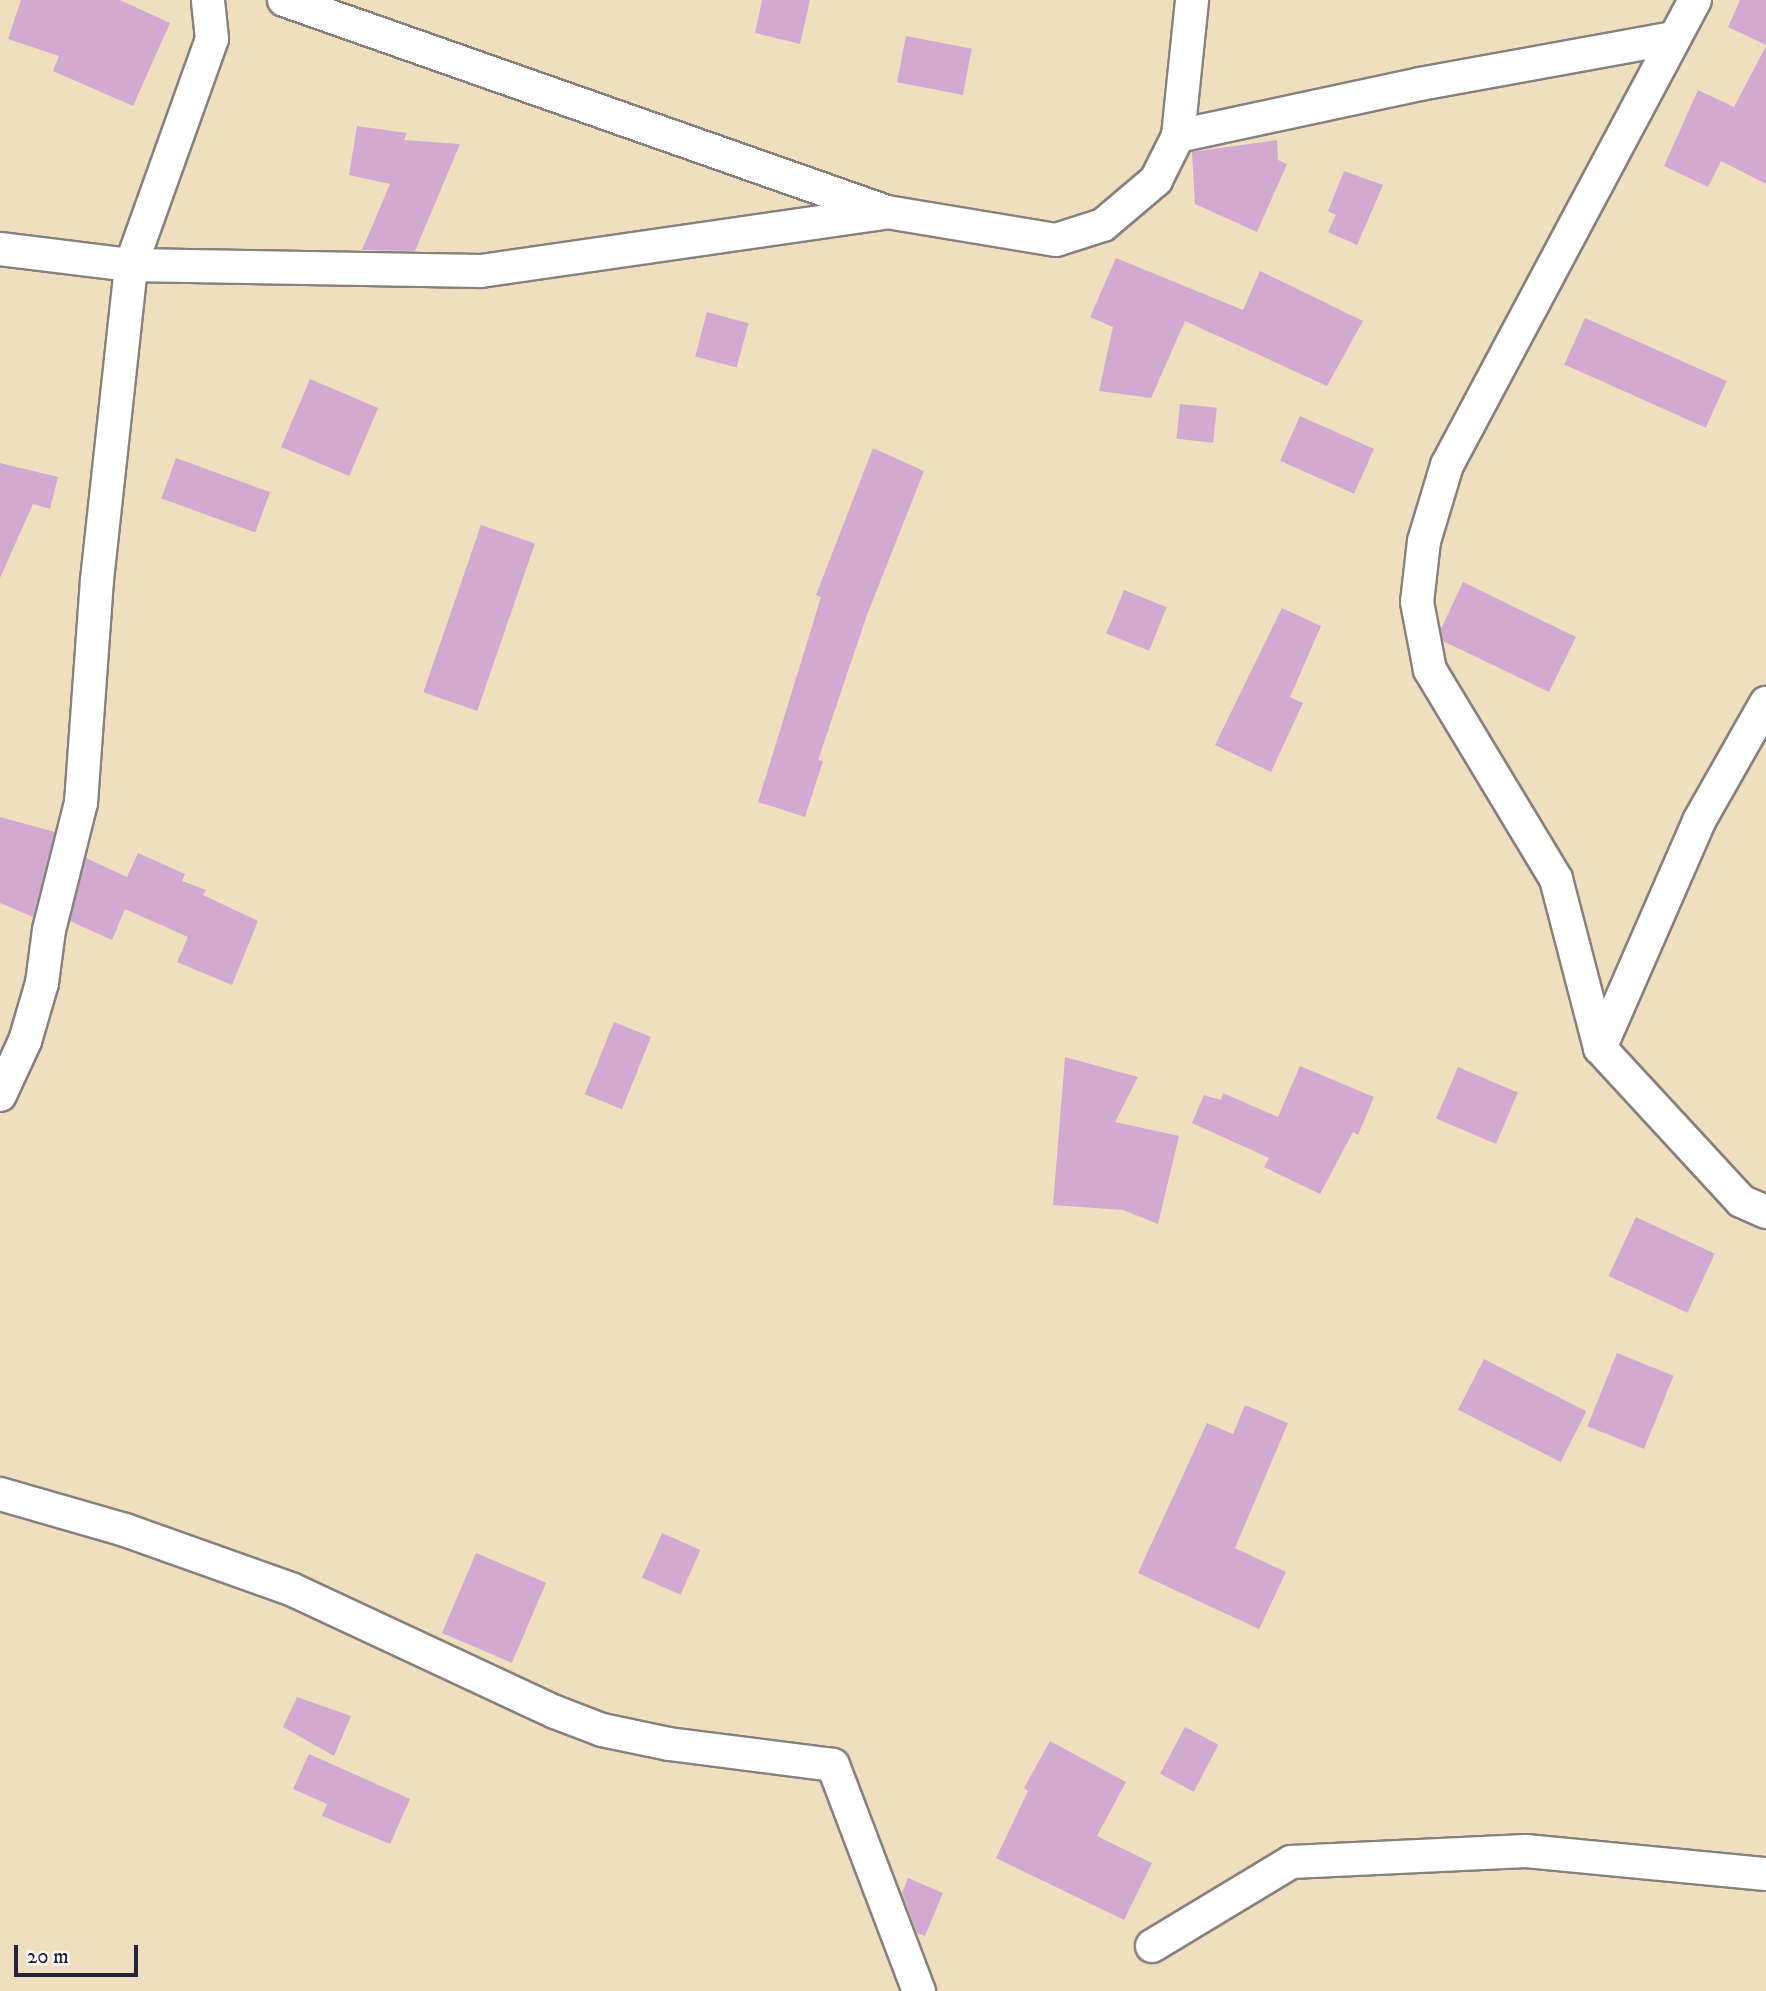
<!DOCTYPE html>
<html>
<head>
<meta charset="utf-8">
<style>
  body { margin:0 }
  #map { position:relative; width:1766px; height:1991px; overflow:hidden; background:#efdfbf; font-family:"IM FELL DW Pica",serif }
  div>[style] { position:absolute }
  .building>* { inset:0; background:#d2aad1; transform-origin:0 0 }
  .roads { filter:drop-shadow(2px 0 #88807d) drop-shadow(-2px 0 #88807d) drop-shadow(0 2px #88807d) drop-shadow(0 -2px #88807d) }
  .minor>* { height:32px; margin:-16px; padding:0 16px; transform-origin:16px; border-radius:16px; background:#fff }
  span { translate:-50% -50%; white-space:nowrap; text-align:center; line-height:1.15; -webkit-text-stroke:5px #f6f6f2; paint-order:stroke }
  .scale { position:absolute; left:14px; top:1945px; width:124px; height:32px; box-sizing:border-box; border:4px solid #22223b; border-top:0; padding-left:9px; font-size:21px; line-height:24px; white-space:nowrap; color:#22223b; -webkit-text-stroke:5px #f6f6f2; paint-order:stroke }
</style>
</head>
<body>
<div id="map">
  <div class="building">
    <i style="clip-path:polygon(21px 0,120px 0,170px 23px,133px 106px,53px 71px,59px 56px,8px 39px)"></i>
    <i style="clip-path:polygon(762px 0,810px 0,800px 44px,755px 33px)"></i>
    <i style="clip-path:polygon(1740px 0,1766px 0,1766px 45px,1728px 27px)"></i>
    <i style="left:906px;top:36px;width:67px;height:47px;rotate:11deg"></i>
    <i style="clip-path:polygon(1766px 46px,1766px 184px,1721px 161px,1708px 187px,1664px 166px,1698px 90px,1734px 107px)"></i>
    <i style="clip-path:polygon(357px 126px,407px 133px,404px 140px,460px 144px,415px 251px,362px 250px,390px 184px,349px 175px)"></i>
    <i style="clip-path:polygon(1277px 140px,1278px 160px,1287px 164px,1257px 232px,1195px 204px,1192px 152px)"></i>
    <i style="clip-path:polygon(1344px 171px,1383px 185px,1357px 245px,1328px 232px,1336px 215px,1328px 211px)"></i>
    <i style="clip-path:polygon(1116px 258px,1243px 310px,1260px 271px,1363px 321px,1327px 386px,1185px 321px,1151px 398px,1099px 391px,1113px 327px,1090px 317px)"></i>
    <i style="left:707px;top:312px;width:43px;height:46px;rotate:15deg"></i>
    <i style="left:1585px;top:318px;width:155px;height:51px;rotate:24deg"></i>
    <i style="left:310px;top:379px;width:74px;height:74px;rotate:23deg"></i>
    <i style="left:1180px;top:404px;width:37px;height:35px;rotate:6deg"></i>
    <i style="left:1300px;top:416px;width:81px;height:49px;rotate:24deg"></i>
    <i style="clip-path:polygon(873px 448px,924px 471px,867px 615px,818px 760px,823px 761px,805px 817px,758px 802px,821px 597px,816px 595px)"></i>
    <i style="left:176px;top:458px;width:100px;height:43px;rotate:20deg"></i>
    <i style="clip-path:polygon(0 463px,58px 477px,50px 509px,33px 504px,0 578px)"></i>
    <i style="left:481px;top:525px;width:57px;height:177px;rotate:19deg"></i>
    <i style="clip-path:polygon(1463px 582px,1576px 637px,1549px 692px,1443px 641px,1441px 629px)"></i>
    <i style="left:1124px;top:590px;width:46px;height:47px;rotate:22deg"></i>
    <i style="clip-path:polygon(1282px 608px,1321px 626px,1290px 697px,1303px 703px,1271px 772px,1215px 745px)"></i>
    <i style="clip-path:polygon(0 817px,55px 832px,33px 917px,0 903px)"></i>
    <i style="clip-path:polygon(138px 853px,185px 874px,182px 881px,206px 890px,203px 895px,258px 921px,232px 985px,177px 962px,188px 937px,125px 909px,112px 940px,70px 921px,86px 858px,127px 877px)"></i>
    <i style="left:614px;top:1022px;width:40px;height:78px;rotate:22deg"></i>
    <i style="clip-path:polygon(1065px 1057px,1138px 1077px,1115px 1122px,1179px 1136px,1158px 1224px,1123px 1210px,1053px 1205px)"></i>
    <i style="clip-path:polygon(1300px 1066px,1374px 1097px,1358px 1135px,1353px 1132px,1320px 1194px,1264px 1167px,1269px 1158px,1192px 1123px,1204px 1095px,1221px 1100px,1223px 1093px,1278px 1117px)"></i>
    <i style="left:1458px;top:1067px;width:65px;height:56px;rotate:23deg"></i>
    <i style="left:1636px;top:1217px;width:87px;height:65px;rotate:25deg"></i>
    <i style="left:1617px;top:1353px;width:61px;height:79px;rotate:22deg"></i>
    <i style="left:1484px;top:1359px;width:115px;height:57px;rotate:27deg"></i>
    <i style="clip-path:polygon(1245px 1405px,1288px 1423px,1235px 1548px,1286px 1572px,1259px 1629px,1138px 1573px,1207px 1423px,1233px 1434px)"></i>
    <i style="left:662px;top:1533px;width:42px;height:49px;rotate:24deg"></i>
    <i style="left:476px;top:1553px;width:76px;height:87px;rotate:23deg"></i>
    <i style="clip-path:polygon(297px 1697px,351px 1716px,334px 1756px,283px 1727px)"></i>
    <i style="left:1185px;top:1727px;width:38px;height:53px;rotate:28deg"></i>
    <i style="clip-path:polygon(1050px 1741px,1126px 1782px,1097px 1836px,1152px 1863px,1124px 1920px,996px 1858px,1028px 1791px,1024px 1788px)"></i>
    <i style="clip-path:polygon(309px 1754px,410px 1799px,390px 1844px,322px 1816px,327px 1804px,293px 1789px)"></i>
    <i style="clip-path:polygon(908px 1878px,943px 1893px,925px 1936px,917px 1933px,902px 1893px)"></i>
  </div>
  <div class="roads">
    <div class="minor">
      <i style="left:284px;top:0;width:639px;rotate:19.37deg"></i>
      <i style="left:887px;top:212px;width:171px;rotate:9.4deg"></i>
      <i style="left:1056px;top:240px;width:49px;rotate:-17.7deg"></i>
      <i style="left:1103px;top:225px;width:70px;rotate:-40.3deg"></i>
      <i style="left:1156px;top:180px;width:49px;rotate:-63.4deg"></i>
      <i style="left:1178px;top:136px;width:248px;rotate:-12.1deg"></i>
      <i style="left:1420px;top:84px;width:256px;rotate:-10.3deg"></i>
      <i style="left:1695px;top:0;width:527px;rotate:118.07deg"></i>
      <i style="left:1447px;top:465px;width:79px;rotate:106.8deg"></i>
      <i style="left:1424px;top:541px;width:61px;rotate:96.5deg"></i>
      <i style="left:1417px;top:602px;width:69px;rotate:79.2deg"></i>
      <i style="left:1430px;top:670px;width:244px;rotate:58.9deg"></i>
      <i style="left:1556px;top:879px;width:175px;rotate:75.4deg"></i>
      <i style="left:1600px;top:1048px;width:208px;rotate:47.3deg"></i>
      <i style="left:1741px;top:1201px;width:27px;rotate:24deg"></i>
      <i style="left:1178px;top:136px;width:137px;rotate:-84.1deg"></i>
      <i style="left:0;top:249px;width:132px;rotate:7deg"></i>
      <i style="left:131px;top:265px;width:350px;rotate:1deg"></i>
      <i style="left:481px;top:271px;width:405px;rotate:-8.2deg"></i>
      <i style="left:1600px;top:1048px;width:248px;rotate:-66.4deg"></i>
      <i style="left:1699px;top:821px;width:136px;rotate:-60.4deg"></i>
      <i style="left:0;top:1095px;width:60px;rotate:-65.2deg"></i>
      <i style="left:25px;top:1041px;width:60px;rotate:-73.7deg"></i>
      <i style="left:42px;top:983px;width:53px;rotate:-82.5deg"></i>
      <i style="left:49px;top:930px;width:131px;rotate:-75.9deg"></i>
      <i style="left:81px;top:803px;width:224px;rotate:-85.9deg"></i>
      <i style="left:97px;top:580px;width:317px;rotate:-83.8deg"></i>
      <i style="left:131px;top:265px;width:240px;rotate:-70.3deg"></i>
      <i style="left:212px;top:39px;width:39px;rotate:-96deg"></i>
      <i style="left:0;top:1494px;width:130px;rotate:16.1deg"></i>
      <i style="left:125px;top:1530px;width:176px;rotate:19.6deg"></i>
      <i style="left:291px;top:1589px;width:291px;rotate:25deg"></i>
      <i style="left:555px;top:1712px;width:50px;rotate:21deg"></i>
      <i style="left:602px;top:1730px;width:68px;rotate:11.8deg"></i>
      <i style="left:669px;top:1744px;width:165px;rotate:7.3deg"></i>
      <i style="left:833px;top:1765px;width:242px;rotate:69.2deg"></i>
      <i style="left:1152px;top:1946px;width:162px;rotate:-31.1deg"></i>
      <i style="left:1291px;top:1862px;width:235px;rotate:-2.7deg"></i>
      <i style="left:1526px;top:1851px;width:241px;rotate:5.5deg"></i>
    </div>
  </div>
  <div class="scale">20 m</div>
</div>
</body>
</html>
